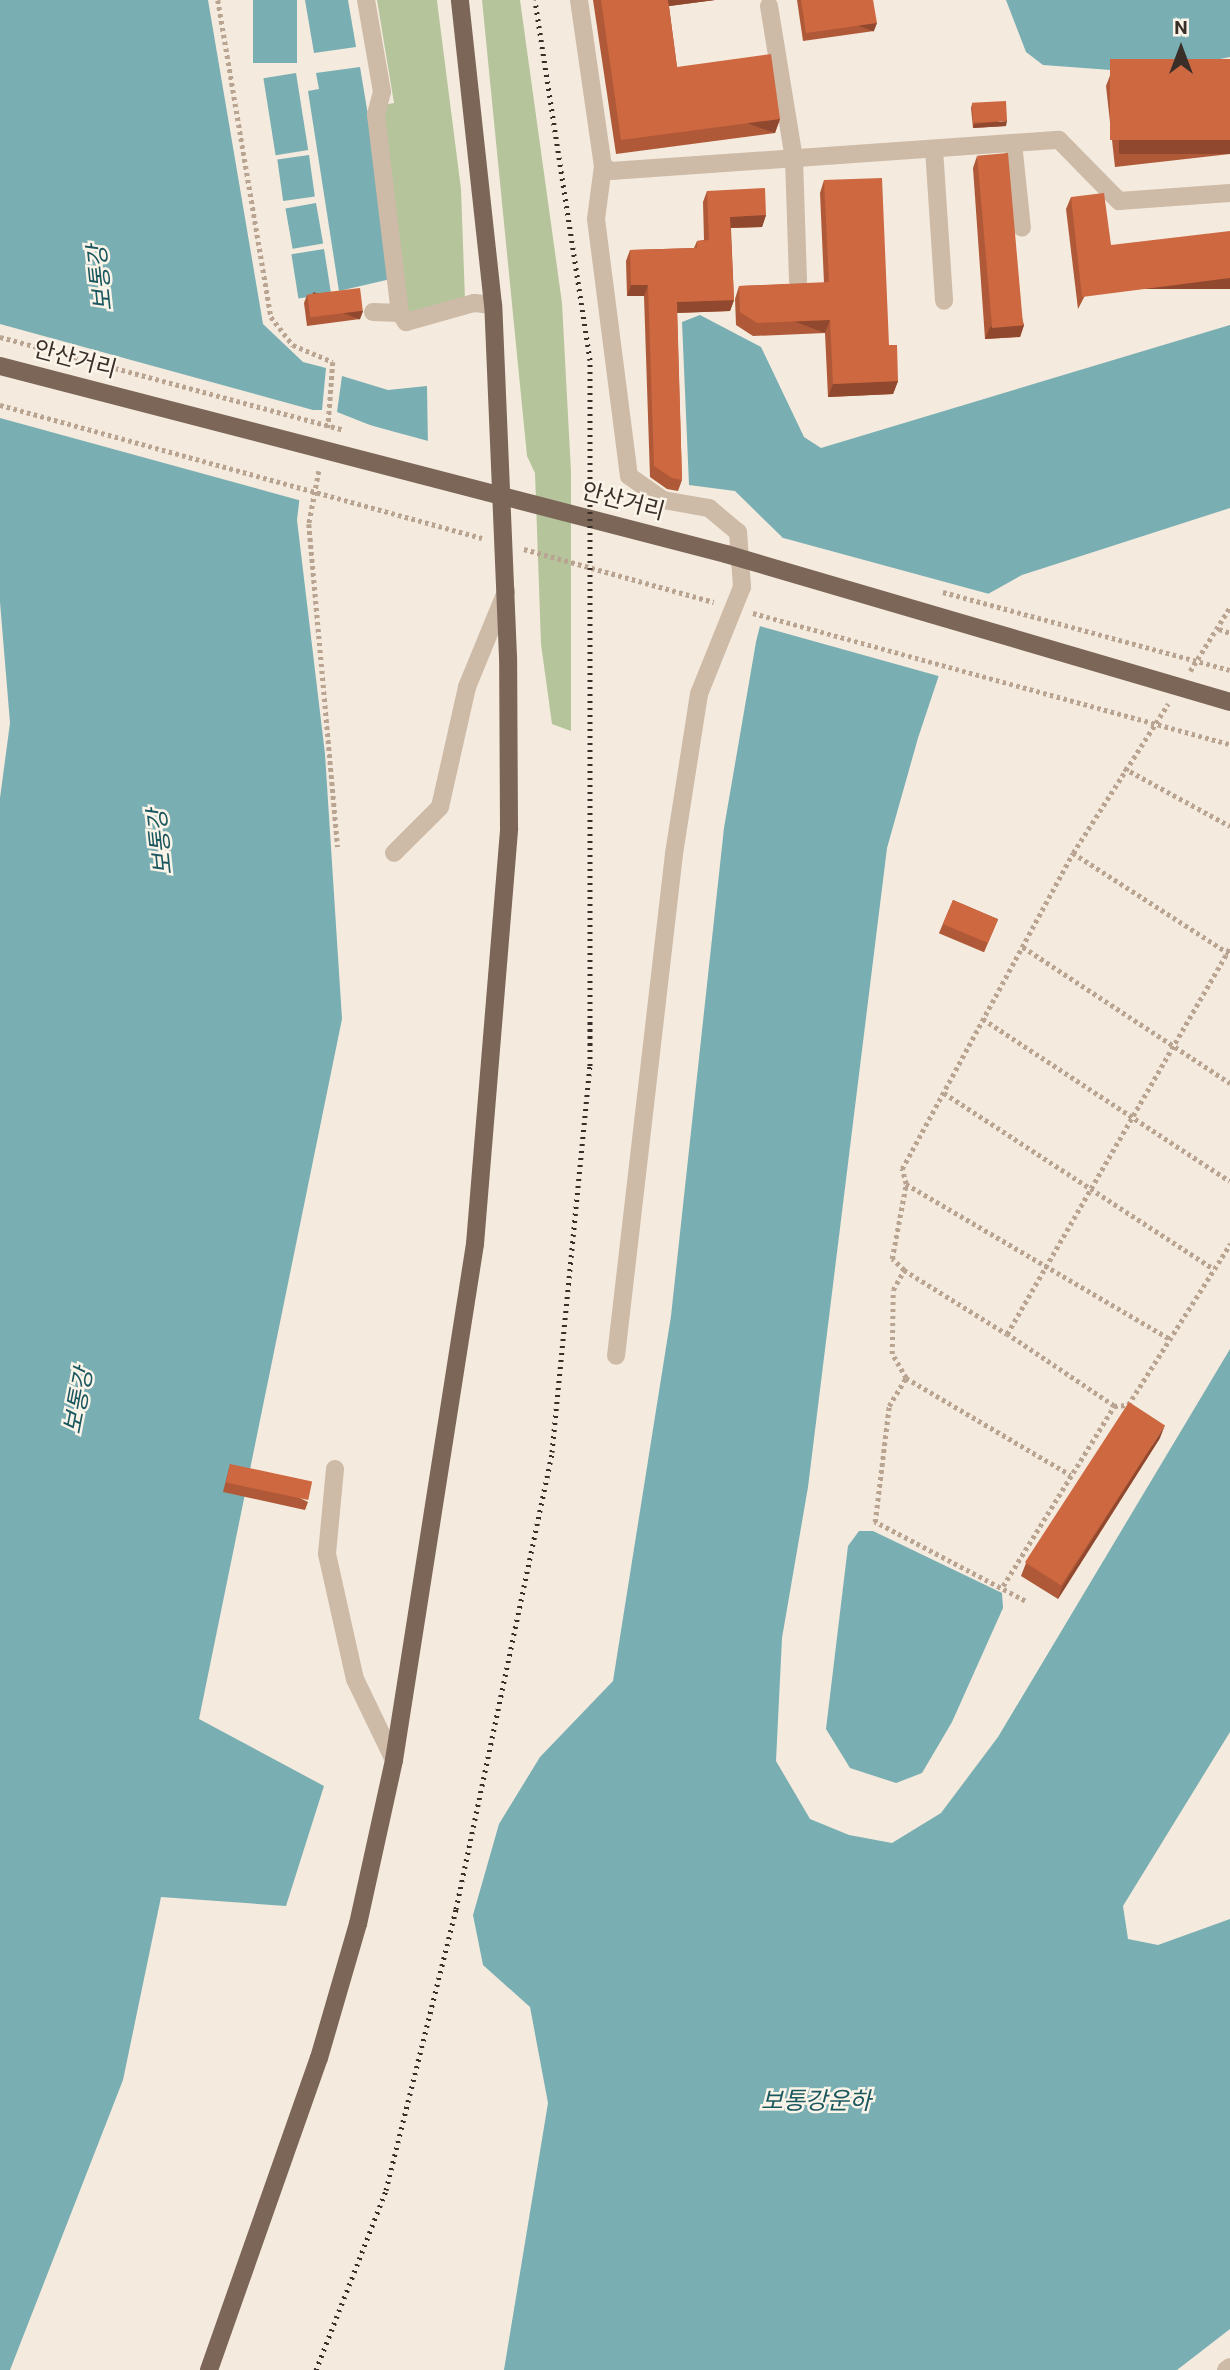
<!DOCTYPE html>
<html>
<head>
<meta charset="utf-8">
<style>
  body { margin:0 }
  #map { position:relative; width:1230px; height:2370px; overflow:hidden; background:#f4eadd; font-family:Roboto,"Noto Sans KR",sans-serif }
  div>[style] { position:absolute }
  .green>* { inset:0; background:#b5c49b }
  .water>* { inset:0; background:#79aeb3; transform-origin:0 0 }
  .pier>* { inset:0; background:#f4eadd }
  .path>* { height:4.5px; margin-top:-2.25px; transform-origin:0; background:repeating-linear-gradient(90deg,#b9a491 0 3.5px,transparent 0 7px) }
  .minor>* { height:18px; margin:-9px; padding:0 9px; transform-origin:9px; border-radius:9px; background:#cdbaa7 }
  .major>* { height:18px; margin:-9px; padding:0 9px; transform-origin:9px; border-radius:9px; background:#7c6658 }
  .rail>* { height:5px; margin-top:-2.5px; transform-origin:0; background:repeating-linear-gradient(90deg,#392e28 0 2px,transparent 0 7px) }
  .wall>* { inset:0; background:#b05938; transform-origin:0 0 }
  .shaded-wall>* { inset:0; background:#90492e; transform-origin:0 0 }
  .building>* { inset:0; background:#cd6841; transform-origin:0 0 }
  span { translate:-50% -50%; white-space:nowrap; text-align:center; line-height:1.15; -webkit-text-stroke:5px #fbf4e9; paint-order:stroke }
  .street-label { font-size:23px; color:#392e28 }
  .water-label { font-size:24px; color:#1b575e; font-style:italic }
  .north { position:absolute; left:1146px; top:14px; width:70px; height:70px; -webkit-text-stroke:5px #fbf4e9; paint-order:stroke; rotate:0deg; font-size:19px; font-weight:700; line-height:28px; text-align:center; color:#392e28 }
  .north::after { content:''; display:block; margin:auto; width:24px; height:32px; background:#392e28; clip-path:polygon(50% 0,100% 100%,50% 72%,0 100%) }
</style>
</head>
<body>
<div id="map">
  <div class="green">
    <i style="clip-path:polygon(377px 0,437px 0,438px 9px,461px 189px,465px 300px,420px 314px,408px 312px,383px 105px,394px 103px)"></i>
    <i style="clip-path:polygon(482px 0,520px 0,562px 303px,571px 472px,571px 731px,552px 724px,541px 644px,535px 473px,527px 456px)"></i>
  </div>
  <div class="water">
    <i style="clip-path:polygon(0 0,208px 0,263px 324px,303px 362px,326px 368px,322px 410px,310px 410px,297px 520px,325px 754px,342px 1019px,199px 1719px,324px 1786px,286px 1906px,161px 1897px,123px 2080px,10px 2370px,0 2370px,0 798px,10px 723px,0 602px)"></i>
    <i style="left:253px;top:0;width:44px;height:63px"></i>
    <i style="clip-path:polygon(305px 0,348px 0,356px 47px,314px 53px)"></i>
    <i style="clip-path:polygon(1006px 0,1230px 0,1230px 57px,1151px 73px,1043px 65px,1026px 52px)"></i>
    <i style="clip-path:polygon(360px 67px,395px 278px,339px 291px,308px 91px,319px 89px,316px 73px)"></i>
    <i style="left:296px;top:73px;width:78px;height:33px;rotate:81deg"></i>
    <i style="left:309px;top:155px;width:42px;height:32px;rotate:82deg"></i>
    <i style="left:316px;top:203px;width:41px;height:31px;rotate:80deg"></i>
    <i style="left:324px;top:249px;width:45px;height:33px;rotate:81deg"></i>
    <i style="clip-path:polygon(700px 315px,761px 347px,804px 437px,821px 448px,1230px 325px,1230px 508px,1022px 575px,961px 609px,918px 738px,887px 848px,808px 1487px,782px 1638px,776px 1761px,810px 1819px,849px 1835px,892px 1843px,941px 1813px,998px 1737px,1230px 1349px,1230px 1732px,1123px 1906px,1128px 1939px,1158px 1945px,1230px 1919px,1230px 2329px,1177px 2370px,504px 2370px,548px 2103px,530px 2007px,483px 1965px,473px 1915px,499px 1824px,540px 1757px,613px 1681px,671px 1316px,724px 828px,756px 642px,782px 537px,735px 491px,689px 485px,682px 322px)"></i>
    <i style="clip-path:polygon(342px 376px,388px 390px,427px 386px,428px 448px,337px 412px)"></i>
    <i style="clip-path:polygon(859px 1531px,873px 1531px,1002px 1593px,1003px 1608px,952px 1722px,922px 1773px,896px 1783px,850px 1768px,826px 1729px,848px 1546px)"></i>
  </div>
  <div class="pier">
    <i style="clip-path:polygon(0 324px,324px 413px,313px 414px,302px 501px,0 418px)"></i>
    <i style="clip-path:polygon(340px 417px,432px 442px,431px 449px,427px 451px)"></i>
    <i style="clip-path:polygon(776px 536px,993px 595px,964px 612px,942px 677px,756px 625px)"></i>
  </div>
  <div class="path">
    <i style="left:218px;top:0;width:321px;rotate:80.5deg"></i>
    <i style="left:271px;top:317px;width:36px;rotate:52deg"></i>
    <i style="left:293px;top:345px;width:43px;rotate:23deg"></i>
    <i style="left:333px;top:362px;width:66px;rotate:94.3deg"></i>
    <i style="left:0;top:337px;width:356px;rotate:15.1deg"></i>
    <i style="left:0;top:405px;width:500px;rotate:15.43deg"></i>
    <i style="left:319px;top:471px;width:54px;rotate:100.7deg"></i>
    <i style="left:309px;top:524px;width:324px;rotate:84.9deg"></i>
    <i style="left:524px;top:549px;width:197px;rotate:15.6deg"></i>
    <i style="left:943px;top:592px;width:297px;rotate:15.2deg"></i>
    <i style="left:753px;top:613px;width:495px;rotate:15.4deg"></i>
    <i style="left:1219px;top:629px;width:12px;rotate:20deg"></i>
    <i style="left:1190px;top:671px;width:75px;rotate:-58deg"></i>
    <i style="left:1124px;top:768px;width:121px;rotate:28.7deg"></i>
    <i style="left:1073px;top:853px;width:187px;rotate:32.8deg"></i>
    <i style="left:1023px;top:947px;width:248px;rotate:33.3deg"></i>
    <i style="left:983px;top:1019px;width:295px;rotate:33.3deg"></i>
    <i style="left:944px;top:1093px;width:322px;rotate:33.1deg"></i>
    <i style="left:906px;top:1184px;width:306px;rotate:30.4deg"></i>
    <i style="left:904px;top:1270px;width:121px;rotate:31.9deg"></i>
    <i style="left:906px;top:1378px;width:191px;rotate:30.5deg"></i>
    <i style="left:1114px;top:1406px;width:129px;rotate:-146.1deg"></i>
    <i style="left:1007px;top:1334px;width:447px;rotate:-60deg"></i>
    <i style="left:1003px;top:1586px;width:211px;rotate:-58.3deg"></i>
    <i style="left:1114px;top:1406px;width:14px;rotate:-4deg"></i>
    <i style="left:1128px;top:1405px;width:191px;rotate:-57.6deg"></i>
    <i style="left:1025px;top:1601px;width:170px;rotate:-152.2deg"></i>
    <i style="left:875px;top:1522px;width:117px;rotate:-83.1deg"></i>
    <i style="left:889px;top:1406px;width:33px;rotate:-59deg"></i>
    <i style="left:906px;top:1378px;width:28px;rotate:-120deg"></i>
    <i style="left:892px;top:1354px;width:64px;rotate:-89.1deg"></i>
    <i style="left:893px;top:1290px;width:23px;rotate:-61deg"></i>
    <i style="left:904px;top:1270px;width:16px;rotate:-137deg"></i>
    <i style="left:892px;top:1259px;width:76px;rotate:-79.4deg"></i>
    <i style="left:906px;top:1184px;width:16px;rotate:-105deg"></i>
    <i style="left:902px;top:1169px;width:359px;rotate:-61.6deg"></i>
    <i style="left:1073px;top:853px;width:177px;rotate:-57.5deg"></i>
  </div>
  <div class="minor">
    <i style="left:366px;top:0;width:93px;rotate:80.1deg"></i>
    <i style="left:382px;top:92px;width:24px;rotate:105deg"></i>
    <i style="left:376px;top:115px;width:199px;rotate:83.1deg"></i>
    <i style="left:579px;top:0;width:168px;rotate:81.8deg"></i>
    <i style="left:603px;top:166px;width:9px;rotate:32deg"></i>
    <i style="left:611px;top:171px;width:449px;rotate:-4deg"></i>
    <i style="left:1059px;top:140px;width:86px;rotate:45.5deg"></i>
    <i style="left:1119px;top:201px;width:111px;rotate:-4.1deg"></i>
    <i style="left:769px;top:6px;width:155px;rotate:80.7deg"></i>
    <i style="left:794px;top:159px;width:122px;rotate:88.1deg"></i>
    <i style="left:1013px;top:143px;width:85px;rotate:84deg"></i>
    <i style="left:934px;top:149px;width:152px;rotate:86.2deg"></i>
    <i style="left:603px;top:166px;width:53px;rotate:97.5deg"></i>
    <i style="left:596px;top:219px;width:259px;rotate:82.7deg"></i>
    <i style="left:629px;top:476px;width:42px;rotate:35.2deg"></i>
    <i style="left:663px;top:500px;width:47px;rotate:9.9deg"></i>
    <i style="left:709px;top:508px;width:38px;rotate:40deg"></i>
    <i style="left:738px;top:532px;width:55px;rotate:85.8deg"></i>
    <i style="left:742px;top:587px;width:115px;rotate:111.9deg"></i>
    <i style="left:699px;top:694px;width:162px;rotate:98.9deg"></i>
    <i style="left:674px;top:854px;width:505px;rotate:96.59deg"></i>
    <i style="left:373px;top:312px;width:27px;rotate:2deg"></i>
    <i style="left:400px;top:313px;width:11px;rotate:56deg"></i>
    <i style="left:406px;top:322px;width:71px;rotate:-15.6deg"></i>
    <i style="left:474px;top:303px;width:19px;rotate:6deg"></i>
    <i style="left:394px;top:853px;width:65px;rotate:-45deg"></i>
    <i style="left:440px;top:807px;width:123px;rotate:-77.3deg"></i>
    <i style="left:467px;top:687px;width:103px;rotate:-67.7deg"></i>
    <i style="left:335px;top:1469px;width:85px;rotate:95.4deg"></i>
    <i style="left:327px;top:1554px;width:128px;rotate:77.4deg"></i>
    <i style="left:355px;top:1679px;width:90px;rotate:64.3deg"></i>
    <i style="left:1226px;top:2370px;width:5px;rotate:-37deg"></i>
  </div>
  <div class="major">
    <i style="left:0;top:366px;width:750px;rotate:14.52deg"></i>
    <i style="left:726px;top:554px;width:525px;rotate:16.36deg"></i>
    <i style="left:209px;top:2370px;width:331px;rotate:-70.6deg"></i>
    <i style="left:319px;top:2058px;width:140px;rotate:-73.8deg"></i>
    <i style="left:358px;top:1924px;width:168px;rotate:-77.6deg"></i>
    <i style="left:394px;top:1760px;width:522px;rotate:-81.08deg"></i>
    <i style="left:475px;top:1244px;width:417px;rotate:-85.3deg"></i>
    <i style="left:509px;top:828px;width:171px;rotate:-90.3deg"></i>
    <i style="left:508px;top:657px;width:352px;rotate:-92.4deg"></i>
    <i style="left:493px;top:305px;width:307px;rotate:-96.2deg"></i>
  </div>
  <div class="rail">
    <i style="left:316px;top:2370px;width:193px;rotate:-68.7deg"></i>
    <i style="left:386px;top:2190px;width:290px;rotate:-76deg"></i>
    <i style="left:456px;top:1909px;width:467px;rotate:-78.1deg"></i>
    <i style="left:552px;top:1452px;width:388px;rotate:-84.4deg"></i>
    <i style="left:590px;top:1066px;width:706px;rotate:-90deg"></i>
    <i style="left:590px;top:360px;width:364px;rotate:-98.7deg"></i>
  </div>
  <div class="wall">
    <i style="clip-path:polygon(593px 0,715px 0,669px 6px,677px 67px,780px 119px,775px 133px,616px 154px)"></i>
    <i style="clip-path:polygon(797px 0,873px 0,874px 31px,803px 41px)"></i>
    <i style="clip-path:polygon(1230px 59px,1230px 154px,1115px 167px,1106px 86px,1111px 73px)"></i>
    <i style="clip-path:polygon(972px 104px,1006px 126px,973px 128px,971px 108px)"></i>
    <i style="clip-path:polygon(977px 156px,1024px 325px,1020px 337px,985px 339px,973px 168px)"></i>
    <i style="clip-path:polygon(824px 180px,889px 345px,898px 381px,893px 394px,828px 397px,825px 333px,753px 336px,736px 325px,735px 299px,739px 286px,824px 283px,820px 193px)"></i>
    <i style="clip-path:polygon(707px 191px,766px 215px,762px 227px,731px 228px,734px 300px,730px 311px,677px 313px,682px 480px,678px 491px,667px 489px,650px 477px,644px 296px,627px 296px,626px 261px,630px 250px,694px 248px,697px 241px,704px 240px,703px 202px)"></i>
    <i style="clip-path:polygon(1071px 197px,1111px 245px,1078px 309px,1066px 209px)"></i>
    <i style="clip-path:polygon(307px 295px,363px 311px,360px 319px,307px 326px,304px 303px)"></i>
    <i style="left:953px;top:900px;width:49px;height:36px;rotate:23deg"></i>
    <i style="clip-path:polygon(1160px 1438px,1058px 1599px,1021px 1576px,1026px 1563px)"></i>
    <i style="clip-path:polygon(230px 1464px,308px 1502px,305px 1510px,223px 1492px)"></i>
  </div>
  <div class="shaded-wall">
    <i style="clip-path:polygon(665px 0,715px 0,662px 7px)"></i>
    <i style="left:877px;top:23px;width:9px;height:72px;rotate:111deg"></i>
    <i style="left:780px;top:119px;width:15px;height:160px;rotate:110deg"></i>
    <i style="clip-path:polygon(1007px 121px,1006px 126px,973px 128px,974px 124px)"></i>
    <i style="left:1230px;top:140px;width:14px;height:111px;rotate:90deg"></i>
    <i style="clip-path:polygon(766px 215px,762px 227px,726px 228px,730px 217px)"></i>
    <i style="left:1230px;top:278px;width:11px;height:149px;rotate:90deg"></i>
    <i style="clip-path:polygon(631px 285px,648px 285px,644px 296px,627px 296px)"></i>
    <i style="clip-path:polygon(734px 300px,730px 311px,673px 313px,677px 302px)"></i>
    <i style="left:363px;top:311px;width:9px;height:53px;rotate:111deg"></i>
    <i style="left:830px;top:320px;width:14px;height:73px;rotate:111deg"></i>
    <i style="clip-path:polygon(1024px 325px,1020px 337px,985px 339px,990px 327px)"></i>
    <i style="clip-path:polygon(898px 381px,893px 394px,828px 397px,833px 384px)"></i>
    <i style="clip-path:polygon(1165px 1425px,1160px 1438px,1058px 1599px,1062px 1587px)"></i>
  </div>
  <div class="building">
    <i style="clip-path:polygon(601px 0,668px 0,677px 67px,771px 54px,780px 119px,621px 140px)"></i>
    <i style="clip-path:polygon(801px 0,873px 0,877px 23px,806px 33px)"></i>
    <i style="left:1230px;top:59px;width:81px;height:120px;rotate:90deg"></i>
    <i style="left:1006px;top:101px;width:20px;height:34px;rotate:87deg"></i>
    <i style="left:1008px;top:153px;width:173px;height:31px;rotate:85deg"></i>
    <i style="clip-path:polygon(882px 178px,889px 345px,897px 345px,898px 381px,833px 384px,830px 320px,757px 323px,740px 312px,739px 286px,829px 282px,824px 180px)"></i>
    <i style="clip-path:polygon(765px 188px,766px 215px,730px 217px,734px 300px,677px 302px,682px 480px,672px 478px,654px 466px,648px 285px,631px 285px,630px 250px,697px 248px,697px 241px,709px 240px,707px 191px)"></i>
    <i style="clip-path:polygon(1104px 193px,1111px 245px,1230px 231px,1230px 278px,1082px 297px,1071px 197px)"></i>
    <i style="left:360px;top:288px;width:23px;height:53px;rotate:83deg"></i>
    <i style="left:953px;top:900px;width:49px;height:26px;rotate:23deg"></i>
    <i style="left:1129px;top:1402px;width:43px;height:191px;rotate:33deg"></i>
    <i style="left:230px;top:1464px;width:84px;height:19px;rotate:12deg"></i>
  </div>
  <div class="street-label">
    <span style="left:75px;top:360px;rotate:15deg">안산거리</span>
    <span style="left:623px;top:502px;rotate:15deg">안산거리</span>
  </div>
  <div class="water-label">
    <span style="left:101px;top:278px;rotate:-96deg">보통강</span>
    <span style="left:161px;top:842px;rotate:-96deg">보통강</span>
    <span style="left:79px;top:1401px;rotate:-79deg">보통강</span>
    <span style="left:816px;top:2102px">보통강운하</span>
  </div>
  <div class="north">N</div>
</div>
</body>
</html>
